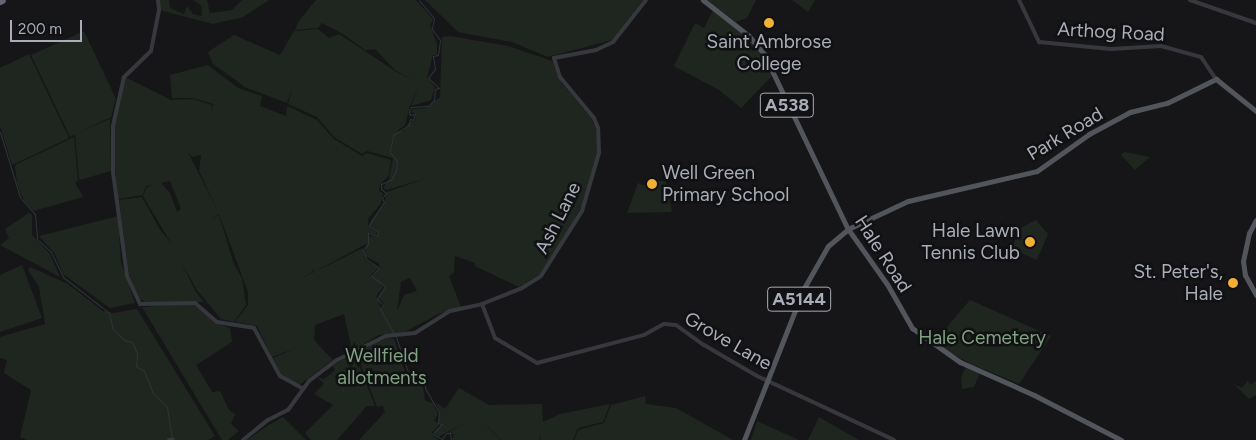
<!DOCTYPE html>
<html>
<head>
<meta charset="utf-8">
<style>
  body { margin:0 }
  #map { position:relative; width:1256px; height:440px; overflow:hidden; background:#161618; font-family:Figtree,sans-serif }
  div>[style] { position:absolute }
  .green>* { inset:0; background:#1e261f }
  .stream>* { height:1px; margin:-0.5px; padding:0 0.5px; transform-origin:0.5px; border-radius:0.5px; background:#2c353c }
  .minor>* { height:4px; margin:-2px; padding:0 2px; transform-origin:2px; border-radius:2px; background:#37383d }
  .major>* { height:5px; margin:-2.5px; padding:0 2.5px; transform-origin:2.5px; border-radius:2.5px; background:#53555c }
  .highway>* { height:7px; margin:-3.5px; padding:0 3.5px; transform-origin:3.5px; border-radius:3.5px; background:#63666e }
  .dots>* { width:14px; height:14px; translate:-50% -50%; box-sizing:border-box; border:2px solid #111113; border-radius:50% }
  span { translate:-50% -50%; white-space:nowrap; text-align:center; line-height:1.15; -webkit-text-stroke:5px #111113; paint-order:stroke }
  .shield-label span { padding:1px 4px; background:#111113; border:1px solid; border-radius:4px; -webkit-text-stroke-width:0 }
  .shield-label { font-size:18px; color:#a8adb8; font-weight:700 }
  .street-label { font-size:19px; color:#a8adb8 }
  .poi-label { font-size:19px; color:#a8adb8 }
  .left { translate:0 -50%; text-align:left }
  .right { translate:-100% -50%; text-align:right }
  .park-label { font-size:19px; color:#7fa381 }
  .scale { position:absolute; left:10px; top:20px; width:72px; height:22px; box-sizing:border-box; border:2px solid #a8adb8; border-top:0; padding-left:6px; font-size:15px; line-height:18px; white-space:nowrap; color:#a8adb8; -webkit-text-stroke:4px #111113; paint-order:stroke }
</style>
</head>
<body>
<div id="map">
  <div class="green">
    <i style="clip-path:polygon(158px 0,169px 0,170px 8px,184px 14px,187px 6px,193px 14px,202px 16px,201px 5px,193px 0,207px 0,210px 13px,232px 10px,242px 0,269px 0,243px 17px,213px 24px,159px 10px)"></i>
    <i style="clip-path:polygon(evenodd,316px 0,416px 0,433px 19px,430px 25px,437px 44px,437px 55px,433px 55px,427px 78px,435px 87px,431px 100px,411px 106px,418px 88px,410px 106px,405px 125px,396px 132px,404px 131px,409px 122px,415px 121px,416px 114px,411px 112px,413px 109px,426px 108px,440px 97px,442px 37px,450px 36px,508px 46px,552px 61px,560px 81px,592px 119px,597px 133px,597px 155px,582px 205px,555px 255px,539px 275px,519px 287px,475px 266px,475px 263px,455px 256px,454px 273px,449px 276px,461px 307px,438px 314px,403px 333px,379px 335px,352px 351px,344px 314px,315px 325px,314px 340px,333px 360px,299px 385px,282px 376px,273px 358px,299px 347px,272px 357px,257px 326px,235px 322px,248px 305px,248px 292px,219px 214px,199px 171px,201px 155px,192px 157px,188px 152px,219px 214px,212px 219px,219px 215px,234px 264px,242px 278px,246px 305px,234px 322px,221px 319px,197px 290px,181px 262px,196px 292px,204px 302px,144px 302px,138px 297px,129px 275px,119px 200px,142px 197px,159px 228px,171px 243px,143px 196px,147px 187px,153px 185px,146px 186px,143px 195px,118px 199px,114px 157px,115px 120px,125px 77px,171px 100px,193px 99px,212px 105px,211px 112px,213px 104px,193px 98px,172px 98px,170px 75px,208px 65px,238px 88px,262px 96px,260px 106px,286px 116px,287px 106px,317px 120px,334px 139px,362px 156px,367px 153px,391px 160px,389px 175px,380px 185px,379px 191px,383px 193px,381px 203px,368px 219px,368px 225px,377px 231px,376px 235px,368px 233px,368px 244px,369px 236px,377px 237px,378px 230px,371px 225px,371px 220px,383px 206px,387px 192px,427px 178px,387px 190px,383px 188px,389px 179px,393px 158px,367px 151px,362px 154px,334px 137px,317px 117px,288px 104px,292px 89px,287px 103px,245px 87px,213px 64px,208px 52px,234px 35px,280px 55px,294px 31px,318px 29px,329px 38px,339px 34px,395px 71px,413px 80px,395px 70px,375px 49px,365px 50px,343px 34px,322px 23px,318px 28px,295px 30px,298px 22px,316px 0,170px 181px,181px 209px,177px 212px,170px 193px,161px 183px,170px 181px,316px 0,366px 244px,365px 256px,378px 263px,380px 268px,372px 277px,386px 286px,378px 297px,384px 304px,382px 309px,376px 296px,384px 286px,370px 276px,378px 268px,365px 260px,363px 248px,300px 279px,313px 272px,312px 268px,314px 272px,366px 244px,316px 0,410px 278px,417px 291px,404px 295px,397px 311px,401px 282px,410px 278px)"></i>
    <i style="clip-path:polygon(425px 0,643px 0,612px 40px,548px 57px,512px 42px,458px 32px)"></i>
    <i style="clip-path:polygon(707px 0,756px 0,747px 18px,736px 22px)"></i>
    <i style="clip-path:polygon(792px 0,815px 0,808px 12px)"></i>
    <i style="clip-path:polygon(714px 8px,758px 45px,774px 74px,741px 108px,719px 90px,674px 66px,695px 23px,704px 28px)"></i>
    <i style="clip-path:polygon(84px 31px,116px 99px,111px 117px,70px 137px,31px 55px)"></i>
    <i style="clip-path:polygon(29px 54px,69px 138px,12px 165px,0 126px,0 68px)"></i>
    <i style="clip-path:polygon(110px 119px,111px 171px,79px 180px,75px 134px)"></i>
    <i style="clip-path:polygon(74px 137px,78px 181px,75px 182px,83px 197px,34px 211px,25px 202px,17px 185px,15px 165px)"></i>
    <i style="clip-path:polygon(1124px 152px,1150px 157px,1135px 170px,1121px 155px)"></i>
    <i style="clip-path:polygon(657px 181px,666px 181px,672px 212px,627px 213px,638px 183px,648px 187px,649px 183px,655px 186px)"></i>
    <i style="clip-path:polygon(29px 213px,32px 215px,32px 235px,50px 254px,60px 277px,0 245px,9px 238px,5px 229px)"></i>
    <i style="clip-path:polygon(118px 216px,121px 262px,135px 303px,110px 308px,63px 274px,55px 254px,39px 236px)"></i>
    <i style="clip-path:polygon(1036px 220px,1048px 234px,1037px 260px,1011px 248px,1022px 227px)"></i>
    <i style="clip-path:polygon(22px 265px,42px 318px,0 332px,0 275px)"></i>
    <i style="clip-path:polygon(30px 267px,68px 284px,103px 311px,113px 313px,137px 309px,215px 436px,208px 440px,27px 440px,20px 437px,31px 390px,4px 373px,7px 360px,0 358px,0 337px,45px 324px,39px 287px,28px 270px)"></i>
    <i style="clip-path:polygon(970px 300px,1051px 336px,1019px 384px,971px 364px,933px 343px)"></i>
    <i style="clip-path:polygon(184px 304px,194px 305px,216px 323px,230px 328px,232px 342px,196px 365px,212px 392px,220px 391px,229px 410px,235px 414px,231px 424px,239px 431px,228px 440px,222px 440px,142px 307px)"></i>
    <i style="clip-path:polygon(387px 338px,394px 339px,408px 381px,422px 380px,425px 401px,433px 403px,438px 414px,434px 421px,440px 424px,432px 432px,433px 436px,439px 440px,359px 440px,385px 412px,383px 406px,387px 405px,377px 407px,356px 353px)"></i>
    <i style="clip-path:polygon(354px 353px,375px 406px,367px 406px,337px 440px,311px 440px,305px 433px,333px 405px,314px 394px,324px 384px,317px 377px,324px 379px,335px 370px,332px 366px)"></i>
    <i style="clip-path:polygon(966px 367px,980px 373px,974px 387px,962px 389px,961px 377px)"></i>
    <i style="clip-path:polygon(1248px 381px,1251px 385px,1256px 381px,1256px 395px,1249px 399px,1234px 384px,1242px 388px)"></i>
    <i style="clip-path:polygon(459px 388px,489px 405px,542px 404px,543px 422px,560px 414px,610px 404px,603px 422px,578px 428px,573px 440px,540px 440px,541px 432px,539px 440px,501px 440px,482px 421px,500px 440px,452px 440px,454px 435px,449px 432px,463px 424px,438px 437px,434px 431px,442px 424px,438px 422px,440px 413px,436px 402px,445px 409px)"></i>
    <i style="clip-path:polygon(645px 396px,646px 404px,676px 408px,733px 440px,574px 440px,578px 430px,604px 423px,611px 405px)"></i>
    <i style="clip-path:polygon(283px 417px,306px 440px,247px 440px,267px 426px)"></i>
    <i style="clip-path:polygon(819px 417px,859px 440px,808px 440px)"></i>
    <i style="clip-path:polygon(757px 421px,799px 440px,751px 440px)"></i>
  </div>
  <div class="stream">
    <i style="left:0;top:132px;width:68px;rotate:72.9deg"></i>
    <i style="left:20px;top:197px;width:23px;rotate:49deg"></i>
    <i style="left:35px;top:214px;width:25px;rotate:85deg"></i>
    <i style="left:37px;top:239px;width:19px;rotate:43deg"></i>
    <i style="left:51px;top:252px;width:28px;rotate:64deg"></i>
    <i style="left:63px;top:277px;width:58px;rotate:38deg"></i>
    <i style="left:109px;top:313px;width:16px;rotate:76deg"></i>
    <i style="left:113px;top:329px;width:16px;rotate:45deg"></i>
    <i style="left:124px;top:340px;width:8px;rotate:14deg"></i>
    <i style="left:132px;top:342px;width:12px;rotate:66deg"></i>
    <i style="left:137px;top:353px;width:13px;rotate:94deg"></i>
    <i style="left:136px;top:366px;width:9px;rotate:32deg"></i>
    <i style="left:144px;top:371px;width:24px;rotate:68deg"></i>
    <i style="left:153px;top:393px;width:20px;rotate:45deg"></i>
    <i style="left:167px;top:407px;width:31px;rotate:81deg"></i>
    <i style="left:394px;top:334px;width:29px;rotate:-119deg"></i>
    <i style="left:380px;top:309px;width:5px;rotate:-53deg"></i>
    <i style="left:383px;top:305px;width:8px;rotate:-135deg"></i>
    <i style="left:377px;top:299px;width:15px;rotate:-58deg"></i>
    <i style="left:385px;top:286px;width:17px;rotate:-144deg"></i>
    <i style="left:371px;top:276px;width:11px;rotate:-45deg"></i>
    <i style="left:379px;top:268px;width:16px;rotate:-145deg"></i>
    <i style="left:366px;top:259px;width:9px;rotate:-108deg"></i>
    <i style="left:363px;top:250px;width:8px;rotate:-50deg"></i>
    <i style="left:368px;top:244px;width:11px;rotate:-90deg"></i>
    <i style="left:368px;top:233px;width:9px;rotate:18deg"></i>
    <i style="left:377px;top:236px;width:5px;rotate:-79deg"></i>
    <i style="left:378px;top:231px;width:11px;rotate:-146deg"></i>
    <i style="left:369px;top:225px;width:27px;rotate:-57deg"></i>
    <i style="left:384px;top:202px;width:4px;rotate:-117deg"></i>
    <i style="left:382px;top:198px;width:6px;rotate:-51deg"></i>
    <i style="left:386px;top:193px;width:6px;rotate:-141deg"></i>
    <i style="left:381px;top:189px;width:5px;rotate:-90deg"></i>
    <i style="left:381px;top:184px;width:11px;rotate:-22deg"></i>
    <i style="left:391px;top:180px;width:10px;rotate:-61deg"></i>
    <i style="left:396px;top:171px;width:10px;rotate:-84deg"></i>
    <i style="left:397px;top:161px;width:11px;rotate:-128deg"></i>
    <i style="left:390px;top:152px;width:17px;rotate:-80deg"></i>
    <i style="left:393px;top:135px;width:19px;rotate:-32deg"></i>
    <i style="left:409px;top:125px;width:6px;rotate:-81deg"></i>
    <i style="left:410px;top:119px;width:3px;rotate:18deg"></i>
    <i style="left:413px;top:120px;width:6px;rotate:-72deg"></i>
    <i style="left:415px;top:114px;width:5px;rotate:169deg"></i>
    <i style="left:410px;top:115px;width:3px;rotate:-108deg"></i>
    <i style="left:409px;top:112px;width:5px;rotate:-68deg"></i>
    <i style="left:411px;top:107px;width:17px;rotate:-3deg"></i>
    <i style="left:428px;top:106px;width:8px;rotate:-45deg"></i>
    <i style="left:434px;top:100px;width:11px;rotate:-85deg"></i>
    <i style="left:435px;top:89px;width:4px;rotate:-14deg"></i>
    <i style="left:439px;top:88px;width:15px;rotate:-138deg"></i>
    <i style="left:428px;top:78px;width:11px;rotate:-52deg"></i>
    <i style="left:435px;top:69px;width:13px;rotate:-99deg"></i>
    <i style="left:433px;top:56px;width:5px;rotate:-11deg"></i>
    <i style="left:438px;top:55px;width:15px;rotate:-82deg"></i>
    <i style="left:440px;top:40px;width:14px;rotate:-126deg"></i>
    <i style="left:432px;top:29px;width:11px;rotate:-80deg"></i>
    <i style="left:434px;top:18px;width:23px;rotate:-130deg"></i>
    <i style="left:396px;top:337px;width:36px;rotate:71deg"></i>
    <i style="left:408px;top:371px;width:20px;rotate:30deg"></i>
    <i style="left:425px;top:381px;width:7px;rotate:90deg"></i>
    <i style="left:425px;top:388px;width:28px;rotate:60deg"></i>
    <i style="left:439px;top:412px;width:11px;rotate:95deg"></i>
    <i style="left:438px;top:423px;width:4px;rotate:14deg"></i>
    <i style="left:442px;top:424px;width:13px;rotate:132deg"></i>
    <i style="left:433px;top:434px;width:10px;rotate:29deg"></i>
    <i style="left:442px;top:439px;width:7px;rotate:-56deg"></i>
    <i style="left:446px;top:433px;width:4px"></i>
    <i style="left:450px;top:433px;width:7px;rotate:82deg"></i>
  </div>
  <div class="minor">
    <i style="left:158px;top:0;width:10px;rotate:84deg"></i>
    <i style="left:159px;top:10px;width:42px;rotate:101deg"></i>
    <i style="left:151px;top:51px;width:37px;rotate:136deg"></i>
    <i style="left:124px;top:77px;width:50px;rotate:102.7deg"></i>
    <i style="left:113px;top:126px;width:46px;rotate:90deg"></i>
    <i style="left:113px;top:172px;width:105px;rotate:82.3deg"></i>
    <i style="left:127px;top:276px;width:31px;rotate:65deg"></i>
    <i style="left:140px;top:304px;width:55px;rotate:-1deg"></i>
    <i style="left:195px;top:303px;width:29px;rotate:41deg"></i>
    <i style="left:217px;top:322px;width:37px;rotate:9deg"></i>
    <i style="left:254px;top:328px;width:55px;rotate:61.6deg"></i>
    <i style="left:280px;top:376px;width:26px;rotate:29deg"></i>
    <i style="left:1019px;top:0;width:47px;rotate:64.5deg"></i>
    <i style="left:1039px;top:42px;width:72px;rotate:5.6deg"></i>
    <i style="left:1111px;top:49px;width:50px;rotate:-3.4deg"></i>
    <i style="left:1161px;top:46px;width:41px;rotate:15.4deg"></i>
    <i style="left:1201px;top:57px;width:27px;rotate:56deg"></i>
    <i style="left:1190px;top:0;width:70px;rotate:19.2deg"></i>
    <i style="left:482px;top:304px;width:36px;rotate:69deg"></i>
    <i style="left:495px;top:338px;width:49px;rotate:30.8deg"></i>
    <i style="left:537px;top:363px;width:111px;rotate:-14.7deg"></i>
    <i style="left:644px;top:335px;width:23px;rotate:-29deg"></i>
    <i style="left:664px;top:324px;width:12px;rotate:5deg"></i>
    <i style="left:676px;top:325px;width:34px;rotate:36deg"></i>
    <i style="left:704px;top:345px;width:61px;rotate:30.3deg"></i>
    <i style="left:757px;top:376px;width:151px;rotate:25deg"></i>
    <i style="left:169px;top:440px;width:4px"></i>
    <i style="left:243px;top:440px;width:32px;rotate:-39deg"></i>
    <i style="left:268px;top:420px;width:22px;rotate:-27deg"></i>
    <i style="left:288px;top:410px;width:36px;rotate:-54deg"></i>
    <i style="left:309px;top:381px;width:35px;rotate:-37deg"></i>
    <i style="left:337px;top:360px;width:55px;rotate:-26.1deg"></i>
    <i style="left:386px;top:336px;width:29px;rotate:-6deg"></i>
    <i style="left:415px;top:333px;width:41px;rotate:-32.2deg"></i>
    <i style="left:450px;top:311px;width:33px;rotate:-12deg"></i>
    <i style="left:482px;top:304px;width:43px;rotate:-21.8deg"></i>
    <i style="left:522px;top:288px;width:22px;rotate:-32deg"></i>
    <i style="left:541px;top:276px;width:77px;rotate:-57.8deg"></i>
    <i style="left:582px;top:211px;width:60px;rotate:-73.7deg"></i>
    <i style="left:599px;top:153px;width:25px;rotate:-92deg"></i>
    <i style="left:598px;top:128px;width:11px;rotate:-112deg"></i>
    <i style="left:594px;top:118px;width:53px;rotate:-129.7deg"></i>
    <i style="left:560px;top:77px;width:20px;rotate:-108deg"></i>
    <i style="left:554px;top:58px;width:43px;rotate:-10.8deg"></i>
    <i style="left:596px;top:50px;width:19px;rotate:-25deg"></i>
    <i style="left:613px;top:42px;width:53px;rotate:-51.8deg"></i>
  </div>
  <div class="major">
    <i style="left:703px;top:0;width:58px;rotate:38deg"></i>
    <i style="left:749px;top:36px;width:23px;rotate:50deg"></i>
    <i style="left:764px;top:54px;width:194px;rotate:64.4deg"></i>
    <i style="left:848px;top:229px;width:67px;rotate:54.7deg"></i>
    <i style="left:887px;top:284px;width:51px;rotate:60.4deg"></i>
    <i style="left:912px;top:328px;width:59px;rotate:35.3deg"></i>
    <i style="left:960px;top:362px;width:81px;rotate:24deg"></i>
    <i style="left:1034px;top:395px;width:98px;rotate:27.3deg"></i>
    <i style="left:1256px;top:220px;width:15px;rotate:118deg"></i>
    <i style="left:1249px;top:233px;width:29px;rotate:102deg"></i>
    <i style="left:1243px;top:261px;width:14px;rotate:82deg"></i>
    <i style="left:1245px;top:275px;width:23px;rotate:61deg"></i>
    <i style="left:744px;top:440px;width:163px;rotate:-68.5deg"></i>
    <i style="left:804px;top:288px;width:48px;rotate:-60.3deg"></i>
    <i style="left:828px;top:246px;width:26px;rotate:-40deg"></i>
    <i style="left:848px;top:229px;width:66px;rotate:-25deg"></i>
    <i style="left:908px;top:201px;width:132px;rotate:-13.1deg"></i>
    <i style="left:1037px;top:171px;width:64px;rotate:-35.4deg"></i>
    <i style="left:1089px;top:134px;width:47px;rotate:-28.2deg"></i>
    <i style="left:1130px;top:112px;width:38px;rotate:-14deg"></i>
    <i style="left:1167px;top:103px;width:55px;rotate:-26.1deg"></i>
    <i style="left:1216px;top:79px;width:51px;rotate:38.7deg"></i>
  </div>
  <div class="highway">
    <i style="left:0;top:1px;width:2px;rotate:-27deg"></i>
  </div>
  <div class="dots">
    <i style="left:769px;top:23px;background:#f2b134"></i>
    <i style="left:652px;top:184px;background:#f2b134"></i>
    <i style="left:1030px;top:242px;background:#f2b134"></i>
    <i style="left:1233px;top:283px;background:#f2b134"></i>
  </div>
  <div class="shield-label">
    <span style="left:787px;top:105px">A538</span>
    <span style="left:799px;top:299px">A5144</span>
  </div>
  <div class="street-label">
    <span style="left:1111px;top:32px;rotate:3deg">Arthog Road</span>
    <span style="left:1065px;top:134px;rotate:-31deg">Park Road</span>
    <span style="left:558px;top:218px;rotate:-63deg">Ash Lane</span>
    <span style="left:883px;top:254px;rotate:57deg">Hale Road</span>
    <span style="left:728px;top:341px;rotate:30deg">Grove Lane</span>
  </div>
  <div class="poi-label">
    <span style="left:769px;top:53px">Saint Ambrose<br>College</span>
    <span class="left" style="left:662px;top:184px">Well Green<br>Primary School</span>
    <span class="right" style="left:1020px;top:242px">Hale Lawn<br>Tennis Club</span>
    <span class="right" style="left:1223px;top:283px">St. Peter's,<br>Hale</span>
  </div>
  <div class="park-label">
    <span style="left:982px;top:338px">Hale Cemetery</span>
    <span style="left:382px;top:367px">Wellfield<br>allotments</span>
  </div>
  <div class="scale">200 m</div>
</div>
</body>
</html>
